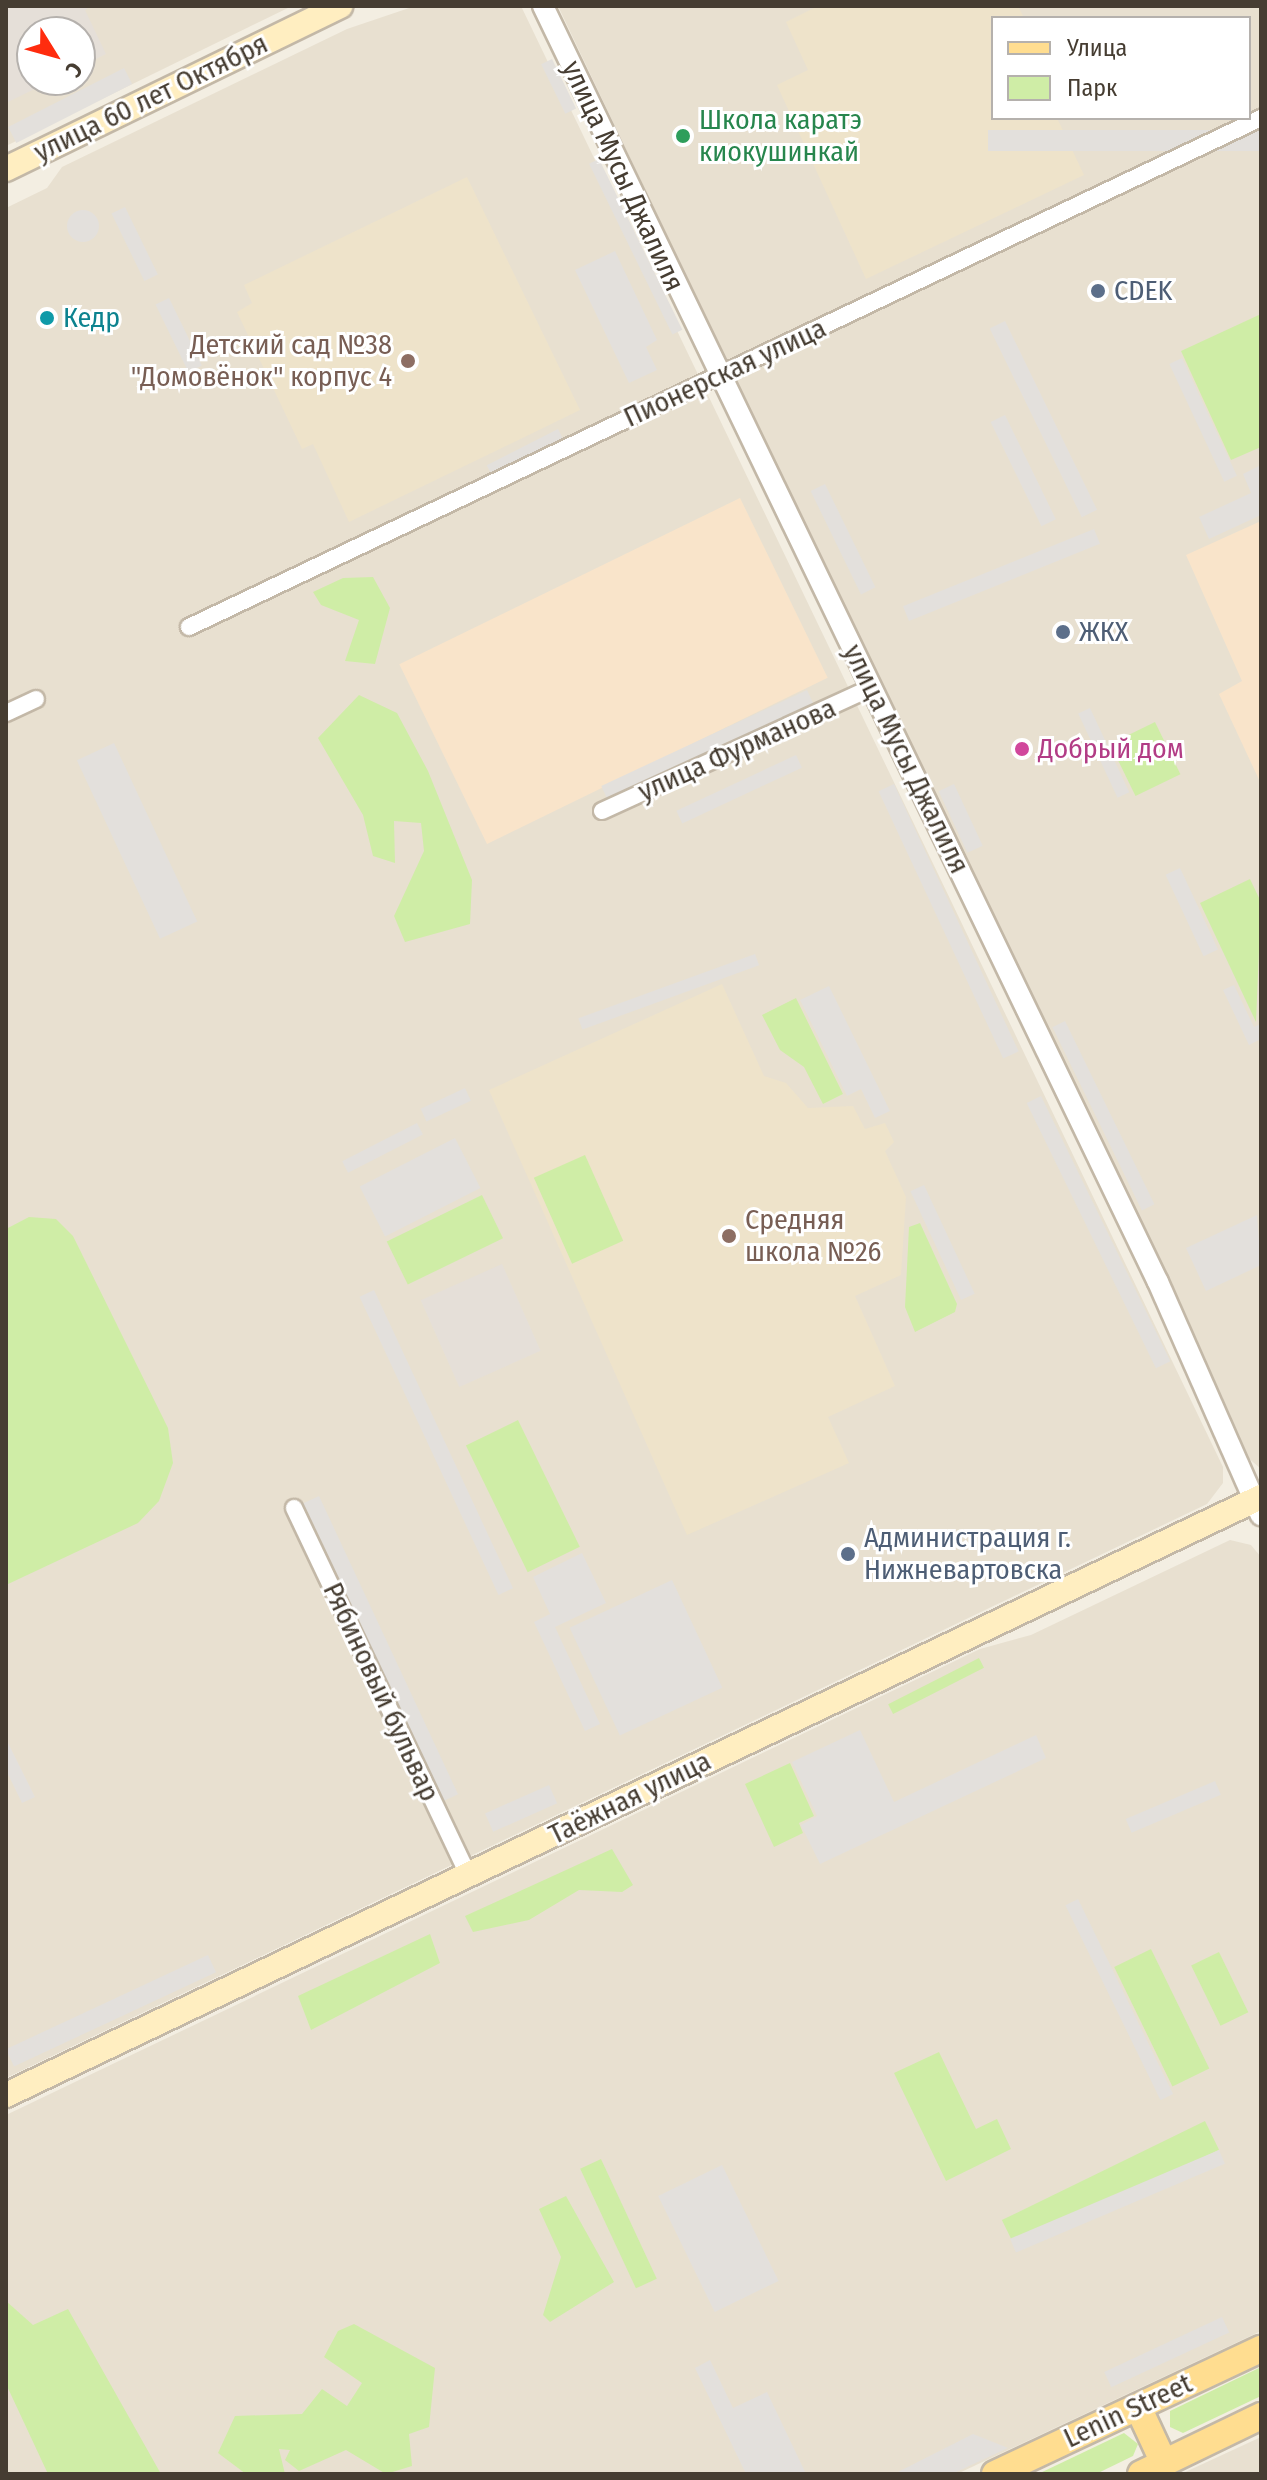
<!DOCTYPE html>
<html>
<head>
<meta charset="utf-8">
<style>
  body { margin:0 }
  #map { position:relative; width:1267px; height:2480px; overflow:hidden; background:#f3eee2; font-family:"Fira Sans Condensed",sans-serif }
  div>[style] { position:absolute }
  .residential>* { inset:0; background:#e8e0d0 }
  .commercial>* { inset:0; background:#f9e4ca; transform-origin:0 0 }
  .industrial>* { inset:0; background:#e5dfd8; transform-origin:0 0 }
  .education>* { inset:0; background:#eee3ca }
  .green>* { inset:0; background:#cfeda6; transform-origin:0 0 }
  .parking>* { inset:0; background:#e3e0dc; transform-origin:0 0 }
  .round { border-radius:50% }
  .roads { filter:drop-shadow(2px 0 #c3b8a7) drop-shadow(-2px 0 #c3b8a7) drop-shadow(0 2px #c3b8a7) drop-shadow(0 -2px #c3b8a7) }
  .minor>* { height:16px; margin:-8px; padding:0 8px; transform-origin:8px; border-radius:8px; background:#fff }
  .tertiary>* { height:20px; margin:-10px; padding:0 10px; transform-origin:10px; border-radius:10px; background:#fff }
  .secondary>* { height:24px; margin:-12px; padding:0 12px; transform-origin:12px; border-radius:12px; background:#ffeec1 }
  .primary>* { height:26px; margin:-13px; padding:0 13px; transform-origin:13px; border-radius:13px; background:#ffdd90 }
  .dots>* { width:22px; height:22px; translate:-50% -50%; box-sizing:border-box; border:4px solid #fff; border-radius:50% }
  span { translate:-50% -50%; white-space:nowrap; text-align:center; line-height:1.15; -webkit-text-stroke:6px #fff; paint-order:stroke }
  .street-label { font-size:28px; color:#463d32 }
  .leisure-label { font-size:28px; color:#27864d }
  .left { translate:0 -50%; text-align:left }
  .service-label { font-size:28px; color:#4e5e75 }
  .culture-label { font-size:28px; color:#0d838f }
  .education-label { font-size:28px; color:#785e54 }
  .right { translate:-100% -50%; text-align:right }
  .hotel-label { font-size:28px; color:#b23c85 }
  .frame { position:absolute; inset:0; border:8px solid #463d32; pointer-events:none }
  .legend { position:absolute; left:991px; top:16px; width:260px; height:104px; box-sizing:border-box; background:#fff; border:2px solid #b5b1ad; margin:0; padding:10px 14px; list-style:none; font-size:24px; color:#463d32 }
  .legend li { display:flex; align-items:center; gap:16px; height:40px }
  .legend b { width:40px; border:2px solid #b5b1ad }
  .north { position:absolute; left:16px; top:16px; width:80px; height:80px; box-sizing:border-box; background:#fff; border:2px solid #b5b1ad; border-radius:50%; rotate:127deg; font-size:22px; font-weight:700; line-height:32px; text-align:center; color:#463d32 }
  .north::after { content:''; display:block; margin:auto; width:28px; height:36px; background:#ff2c0e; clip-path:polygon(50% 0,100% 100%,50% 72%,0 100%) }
</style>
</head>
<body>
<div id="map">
  <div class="residential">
    <i style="clip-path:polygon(evenodd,6px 6px,292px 6px,6px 146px,6px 6px,32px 32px,80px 32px,80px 80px,32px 80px,32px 32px)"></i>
    <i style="clip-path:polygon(415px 6px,521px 6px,1223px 1467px,1223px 1483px,1207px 1504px,6px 2078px,6px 208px,47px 188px,62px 167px,347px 29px)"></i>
    <i style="clip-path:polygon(evenodd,558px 6px,1261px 6px,1261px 1469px,1246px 1456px,558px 6px,993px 18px,1249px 18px,1249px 118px,993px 118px,993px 18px)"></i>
    <i style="clip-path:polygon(1230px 1540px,1251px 1545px,1261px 1557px,1261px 2331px,957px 2474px,6px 2474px,6px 2115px,980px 1649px,1031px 1635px)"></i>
    <i style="clip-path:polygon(1261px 2437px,1261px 2474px,1181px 2474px)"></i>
  </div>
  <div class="commercial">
    <i style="left:740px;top:498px;width:200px;height:379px;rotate:64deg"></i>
    <i style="clip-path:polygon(1261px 521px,1261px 784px,1219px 694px,1242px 681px,1186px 555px)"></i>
  </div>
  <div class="industrial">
    <i style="clip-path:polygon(6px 6px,91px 6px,85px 10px,106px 54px,80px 67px,80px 32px,32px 32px,32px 80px,53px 80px,6px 103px)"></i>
    <i style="left:502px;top:1264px;width:95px;height:89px;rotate:66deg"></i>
  </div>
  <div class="education">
    <i style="clip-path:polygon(818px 6px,1018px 6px,1024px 18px,993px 18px,993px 118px,1057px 118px,1084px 175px,866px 279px,777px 85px,808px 70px,786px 22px)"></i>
    <i style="clip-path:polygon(467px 177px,580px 410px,349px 522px,313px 444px,302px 449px,237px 312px,252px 303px,244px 285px)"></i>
    <i style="clip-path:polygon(722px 984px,764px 1076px,786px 1083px,808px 1108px,853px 1106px,865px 1129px,885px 1123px,894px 1142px,885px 1151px,906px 1197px,901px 1275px,855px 1296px,895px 1386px,828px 1417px,849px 1463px,687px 1535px,489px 1090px)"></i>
  </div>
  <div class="green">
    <i style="clip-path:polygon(1261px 314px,1261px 447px,1231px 460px,1181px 351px)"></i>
    <i style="clip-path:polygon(373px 577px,390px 608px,375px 664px,345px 661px,359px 620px,321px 605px,313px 592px,343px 578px)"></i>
    <i style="clip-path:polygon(359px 695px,397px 713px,428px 771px,472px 880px,470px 924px,405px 942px,394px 916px,424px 851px,421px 823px,394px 821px,395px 863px,373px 856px,363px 815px,318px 738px)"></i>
    <i style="left:1155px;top:722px;width:58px;height:50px;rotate:64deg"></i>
    <i style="clip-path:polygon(1250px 879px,1261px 902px,1256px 1022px,1200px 903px)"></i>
    <i style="clip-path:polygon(796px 998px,843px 1094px,823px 1104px,804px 1067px,780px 1050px,762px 1015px)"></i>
    <i style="left:585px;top:1155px;width:94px;height:56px;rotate:66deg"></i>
    <i style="left:482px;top:1195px;width:48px;height:106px;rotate:64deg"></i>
    <i style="clip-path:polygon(29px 1217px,56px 1219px,73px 1236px,168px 1428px,173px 1463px,159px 1501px,138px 1523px,6px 1585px,6px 1229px)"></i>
    <i style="clip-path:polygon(920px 1223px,957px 1304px,955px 1312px,915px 1332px,905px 1307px,909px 1227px)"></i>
    <i style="left:518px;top:1420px;width:141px;height:58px;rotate:64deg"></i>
    <i style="left:979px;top:1658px;width:11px;height:102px;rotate:63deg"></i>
    <i style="clip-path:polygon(790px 1763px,814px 1816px,799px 1823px,803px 1833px,774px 1847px,745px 1784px)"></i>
    <i style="clip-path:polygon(612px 1849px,633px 1885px,622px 1892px,579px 1890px,529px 1920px,473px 1932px,465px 1916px)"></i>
    <i style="clip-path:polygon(430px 1934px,440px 1963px,311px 2030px,298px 1996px)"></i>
    <i style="left:1151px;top:1949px;width:133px;height:41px;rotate:64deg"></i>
    <i style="left:1219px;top:1952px;width:67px;height:31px;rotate:64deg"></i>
    <i style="clip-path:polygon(939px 2052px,976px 2129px,997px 2119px,1011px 2149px,946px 2181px,894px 2073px)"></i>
    <i style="left:1205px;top:2121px;width:32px;height:226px;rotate:64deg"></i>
    <i style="left:601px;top:2159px;width:132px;height:23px;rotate:65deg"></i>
    <i style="clip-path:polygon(566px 2196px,614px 2282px,550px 2322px,543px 2315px,561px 2257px,539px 2209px)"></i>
    <i style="clip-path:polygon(6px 2301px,33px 2325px,68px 2309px,161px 2474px,48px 2474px,6px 2384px)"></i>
    <i style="clip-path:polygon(354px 2324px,435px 2368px,429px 2427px,409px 2434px,412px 2466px,386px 2474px,346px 2450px,299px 2471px,285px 2460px,290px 2450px,279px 2449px,285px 2474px,246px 2474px,218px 2453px,235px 2416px,302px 2414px,322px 2389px,347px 2406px,362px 2383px,324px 2357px,338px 2331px)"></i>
    <i style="clip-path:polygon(1261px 2367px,1261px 2396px,1183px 2433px,1170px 2427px,1170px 2411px)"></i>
    <i style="clip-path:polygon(1124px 2433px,1138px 2444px,1133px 2456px,1096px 2474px,1038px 2474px)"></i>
  </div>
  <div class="parking">
    <i style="left:552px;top:59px;width:55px;height:12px;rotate:64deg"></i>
    <i style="left:124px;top:68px;width:18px;height:130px;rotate:63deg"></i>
    <i style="left:1261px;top:130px;width:21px;height:273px;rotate:90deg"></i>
    <i style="left:599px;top:159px;width:190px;height:11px;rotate:64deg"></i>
    <i style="left:125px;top:207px;width:75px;height:15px;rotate:64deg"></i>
    <i class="round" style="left:67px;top:210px;width:32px;height:32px"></i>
    <i style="clip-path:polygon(615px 251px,657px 340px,646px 347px,657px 370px,629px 383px,575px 270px)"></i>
    <i style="left:169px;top:298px;width:75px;height:15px;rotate:64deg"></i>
    <i style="left:1005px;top:321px;width:210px;height:17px;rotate:64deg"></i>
    <i style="left:1182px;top:358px;width:130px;height:14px;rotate:65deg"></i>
    <i style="left:1005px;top:415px;width:116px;height:16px;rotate:64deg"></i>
    <i style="left:558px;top:429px;width:11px;height:80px;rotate:63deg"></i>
    <i style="clip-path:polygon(1261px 465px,1261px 515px,1209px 539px,1199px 517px,1251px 493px,1243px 474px)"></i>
    <i style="left:825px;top:484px;width:115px;height:16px;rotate:64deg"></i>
    <i style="left:1094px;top:529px;width:16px;height:206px;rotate:68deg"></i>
    <i style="left:807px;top:690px;width:19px;height:227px;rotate:65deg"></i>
    <i style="left:1090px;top:708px;width:93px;height:13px;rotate:65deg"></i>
    <i style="left:114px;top:743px;width:197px;height:41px;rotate:65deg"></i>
    <i style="left:796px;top:755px;width:14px;height:132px;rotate:65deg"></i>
    <i style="left:894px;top:784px;width:295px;height:17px;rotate:65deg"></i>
    <i style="left:954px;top:784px;width:68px;height:17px;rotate:65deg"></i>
    <i style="left:1180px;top:868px;width:90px;height:16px;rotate:65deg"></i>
    <i style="left:755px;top:954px;width:12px;height:188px;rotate:70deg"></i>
    <i style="clip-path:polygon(1234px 985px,1254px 1027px,1261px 1024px,1261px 1039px,1249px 1045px,1223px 990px)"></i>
    <i style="clip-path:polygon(829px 986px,890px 1111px,875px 1118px,861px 1089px,847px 1096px,800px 1000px)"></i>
    <i style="left:1065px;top:1021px;width:204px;height:14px;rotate:64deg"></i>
    <i style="left:465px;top:1088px;width:14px;height:49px;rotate:65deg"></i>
    <i style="left:1041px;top:1096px;width:295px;height:16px;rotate:64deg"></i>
    <i style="left:417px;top:1123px;width:13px;height:84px;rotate:63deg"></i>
    <i style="left:455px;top:1138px;width:56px;height:107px;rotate:63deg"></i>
    <i style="left:924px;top:1185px;width:120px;height:15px;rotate:65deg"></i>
    <i style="clip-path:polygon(1257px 1215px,1261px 1265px,1206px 1291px,1186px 1248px)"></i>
    <i style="left:374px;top:1290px;width:329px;height:16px;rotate:65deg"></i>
    <i style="left:319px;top:1496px;width:329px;height:19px;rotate:65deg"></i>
    <i style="clip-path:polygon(582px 1553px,606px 1603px,555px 1627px,600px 1724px,585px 1731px,534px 1622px,550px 1614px,533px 1577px)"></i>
    <i style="left:672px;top:1580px;width:119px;height:113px;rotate:65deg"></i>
    <i style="clip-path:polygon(860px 1730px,894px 1802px,1036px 1735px,1046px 1758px,820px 1864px,801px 1825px,817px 1816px,792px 1762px)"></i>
    <i style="clip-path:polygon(6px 1739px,35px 1797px,22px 1803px,6px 1770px)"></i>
    <i style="left:1215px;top:1781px;width:15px;height:97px;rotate:67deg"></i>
    <i style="left:549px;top:1785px;width:20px;height:70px;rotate:66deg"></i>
    <i style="left:1078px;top:1899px;width:217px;height:14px;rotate:64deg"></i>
    <i style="left:208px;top:1955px;width:19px;height:223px;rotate:65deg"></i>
    <i style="left:1219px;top:2150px;width:15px;height:227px;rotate:67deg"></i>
    <i style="left:722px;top:2165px;width:129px;height:71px;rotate:64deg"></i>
    <i style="left:1222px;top:2317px;width:17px;height:130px;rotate:65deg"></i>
    <i style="clip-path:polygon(710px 2360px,733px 2408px,767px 2392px,806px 2474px,746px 2474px,695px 2368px)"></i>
    <i style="clip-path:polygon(973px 2434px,1008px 2448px,952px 2474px,894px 2474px)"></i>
  </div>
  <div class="roads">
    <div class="minor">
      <i style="left:189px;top:627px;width:1187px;rotate:-25.4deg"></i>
      <i style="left:6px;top:713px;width:33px;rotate:-25deg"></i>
      <i style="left:602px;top:811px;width:296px;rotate:-24.6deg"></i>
      <i style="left:294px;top:1508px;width:406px;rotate:64.6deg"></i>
    </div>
    <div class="tertiary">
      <i style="left:543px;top:6px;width:1416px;rotate:64.27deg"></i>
      <i style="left:1158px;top:1282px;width:255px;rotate:66.2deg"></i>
    </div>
    <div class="secondary">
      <i style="left:6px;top:169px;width:372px;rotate:-26deg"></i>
      <i style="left:6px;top:2095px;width:1390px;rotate:-25.48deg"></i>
    </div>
    <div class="primary">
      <i style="left:1138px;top:2407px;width:62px;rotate:65.1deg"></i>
      <i style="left:995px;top:2474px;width:294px;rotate:-25.2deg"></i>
      <i style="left:1141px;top:2474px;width:133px;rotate:-25.8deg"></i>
    </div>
  </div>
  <div class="dots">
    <i style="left:683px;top:136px;background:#2e9e5b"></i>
    <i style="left:1098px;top:291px;background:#5c6f8a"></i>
    <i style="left:47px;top:318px;background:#0f9aa8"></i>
    <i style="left:408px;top:361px;background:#8d6e63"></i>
    <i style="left:1063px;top:632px;background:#5c6f8a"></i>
    <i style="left:1022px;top:749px;background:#d1479c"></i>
    <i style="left:729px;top:1236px;background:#8d6e63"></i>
    <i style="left:848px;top:1554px;background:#5c6f8a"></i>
  </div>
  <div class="street-label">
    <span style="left:151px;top:98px;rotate:-26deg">улица 60 лет Октября</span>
    <span style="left:623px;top:176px;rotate:65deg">улица Мусы Джалиля</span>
    <span style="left:725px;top:373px;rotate:-25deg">Пионерская улица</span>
    <span style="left:737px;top:750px;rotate:-24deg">улица Фурманова</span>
    <span style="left:906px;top:759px;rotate:64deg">улица Мусы Джалиля</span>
    <span style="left:381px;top:1692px;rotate:65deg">Рябиновый бульвар</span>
    <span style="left:630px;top:1798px;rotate:-26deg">Таёжная улица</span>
    <span style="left:1128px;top:2411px;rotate:-25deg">Lenin Street</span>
  </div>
  <div class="leisure-label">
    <span class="left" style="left:699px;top:136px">Школа каратэ<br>киокушинкай</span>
  </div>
  <div class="service-label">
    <span class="left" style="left:1114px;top:291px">CDEK</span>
    <span class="left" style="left:1079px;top:632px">ЖКХ</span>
    <span class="left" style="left:864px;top:1554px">Администрация г.<br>Нижневартовска</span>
  </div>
  <div class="culture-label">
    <span class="left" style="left:63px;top:318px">Кедр</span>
  </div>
  <div class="education-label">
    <span class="right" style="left:392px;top:361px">Детский сад №38<br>"Домовёнок" корпус 4</span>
    <span class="left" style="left:745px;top:1236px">Средняя<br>школа №26</span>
  </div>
  <div class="hotel-label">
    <span class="left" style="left:1038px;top:749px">Добрый дом</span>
  </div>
  <div class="frame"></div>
  <ul class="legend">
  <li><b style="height:10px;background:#ffdd90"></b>Улица</li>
  <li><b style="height:22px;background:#cfeda6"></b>Парк</li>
  </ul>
  <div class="north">С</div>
</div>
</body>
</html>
